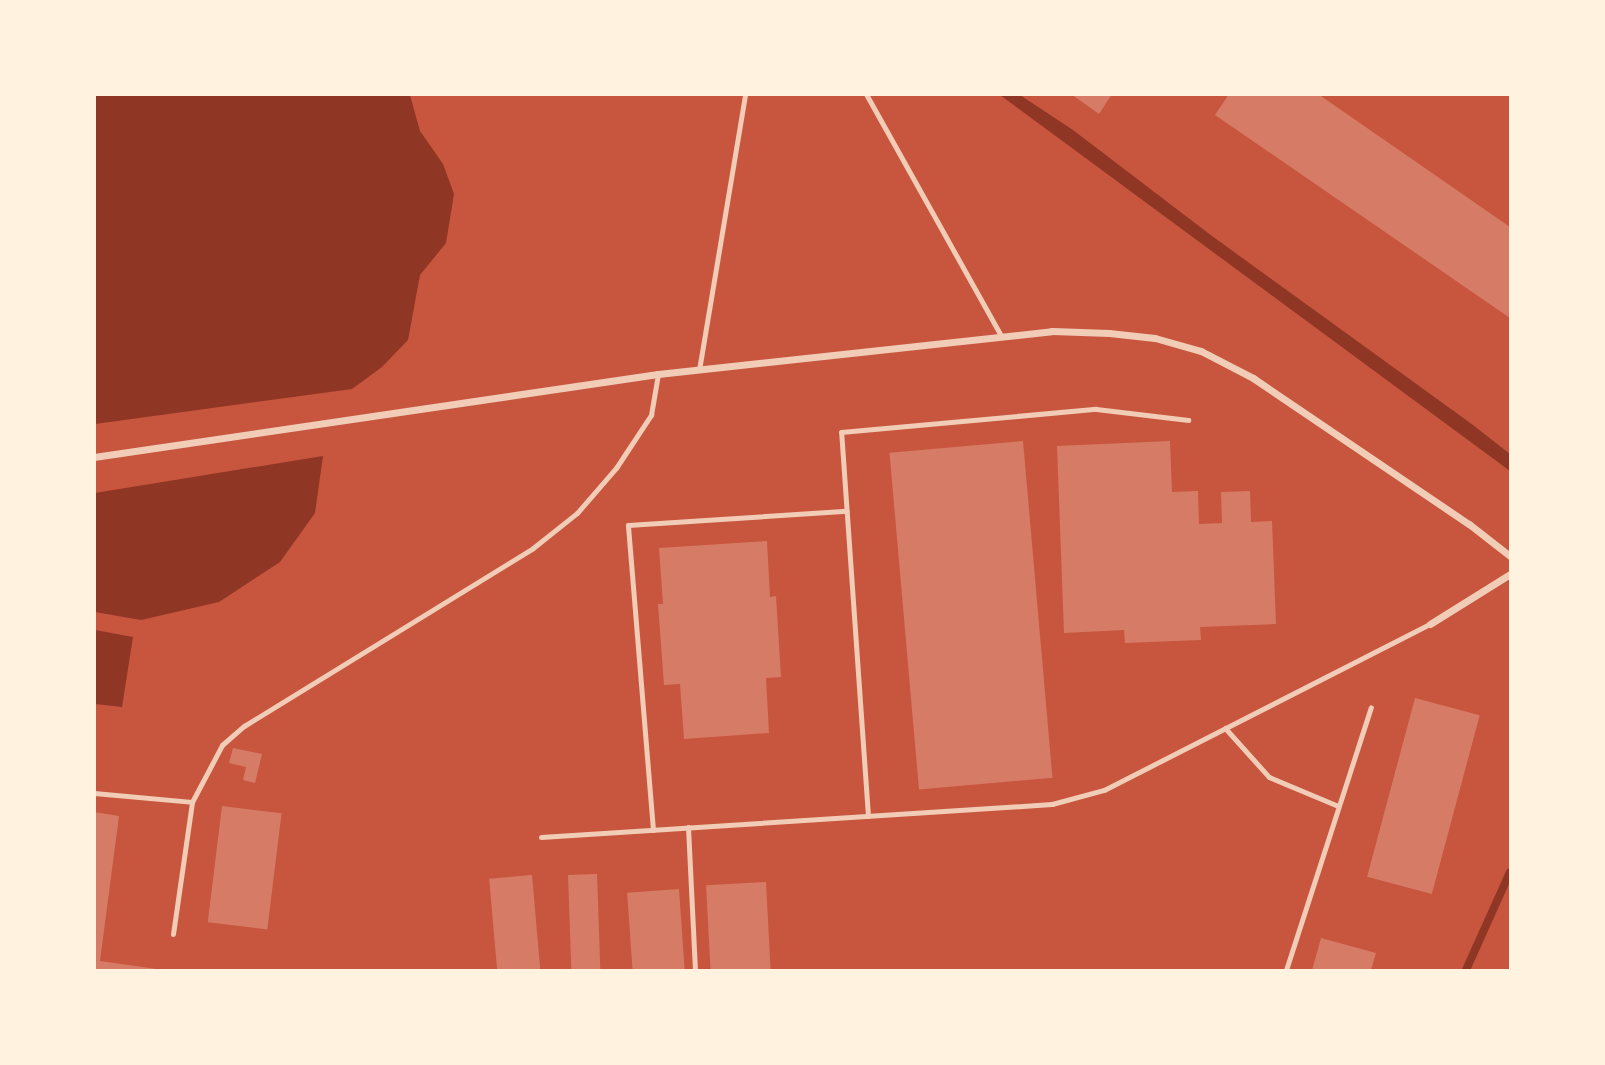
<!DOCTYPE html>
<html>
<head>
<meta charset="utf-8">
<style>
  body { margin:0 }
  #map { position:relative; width:1605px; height:1065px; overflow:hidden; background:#c8553d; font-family:Arial,sans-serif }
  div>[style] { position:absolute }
  .water>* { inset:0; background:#8f3625 }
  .stream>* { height:8px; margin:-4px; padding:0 4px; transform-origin:4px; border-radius:4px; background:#8f3625 }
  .building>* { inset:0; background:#d67c66; transform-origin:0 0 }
  .service>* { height:5px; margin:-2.5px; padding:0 2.5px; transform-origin:2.5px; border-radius:2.5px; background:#f1ccb7 }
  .minor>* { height:7px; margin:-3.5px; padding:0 3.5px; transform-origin:3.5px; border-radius:3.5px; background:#f1ccb7 }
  span { translate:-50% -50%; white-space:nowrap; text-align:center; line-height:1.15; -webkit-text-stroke:7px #fff3e0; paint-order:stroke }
  .frame { position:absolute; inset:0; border:96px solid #fff3e0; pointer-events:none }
</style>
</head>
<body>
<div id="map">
  <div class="water">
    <i style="clip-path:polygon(94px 95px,410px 95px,420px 131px,443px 164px,454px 194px,446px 243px,420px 275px,408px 340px,382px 367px,352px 389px,95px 424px)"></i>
    <i style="clip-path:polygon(1000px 95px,1020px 95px,1073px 130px,1212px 236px,1473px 425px,1510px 454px,1510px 471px)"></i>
    <i style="clip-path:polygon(323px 456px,315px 513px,280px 562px,219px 602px,141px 620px,95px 612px,95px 493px)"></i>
    <i style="clip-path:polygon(95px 630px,133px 637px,122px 707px,95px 704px)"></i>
  </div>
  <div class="stream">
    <i style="left:1466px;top:970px;width:107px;rotate:-65.8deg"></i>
  </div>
  <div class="building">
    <i style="clip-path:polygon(1071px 94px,1112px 94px,1099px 114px)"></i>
    <i style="clip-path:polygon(1229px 94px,1318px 94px,1510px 227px,1510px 318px,1215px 115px)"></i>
    <i style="left:1023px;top:441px;width:338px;height:134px;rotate:85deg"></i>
    <i style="clip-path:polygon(1170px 441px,1172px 492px,1198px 491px,1199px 524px,1222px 523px,1221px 492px,1250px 491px,1251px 522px,1272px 521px,1276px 624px,1200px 627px,1201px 640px,1125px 643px,1124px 630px,1064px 633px,1057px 446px)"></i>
    <i style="clip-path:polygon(767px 541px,770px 597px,776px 596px,781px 677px,766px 678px,769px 733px,684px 739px,680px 684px,664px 685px,658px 604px,663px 604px,659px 548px)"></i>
    <i style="left:1415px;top:698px;width:67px;height:185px;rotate:15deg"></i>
    <i style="clip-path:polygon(233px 748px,262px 754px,255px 783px,243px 780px,246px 767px,229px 763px)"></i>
    <i style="left:222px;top:806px;width:60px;height:117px;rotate:7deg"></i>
    <i style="clip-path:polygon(94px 812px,119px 816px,100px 961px,164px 970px,94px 970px)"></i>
    <i style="left:597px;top:874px;width:96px;height:29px;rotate:88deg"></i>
    <i style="left:532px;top:875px;width:95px;height:43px;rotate:85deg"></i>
    <i style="left:766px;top:882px;width:88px;height:60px;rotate:87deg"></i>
    <i style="left:679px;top:889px;width:81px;height:52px;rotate:86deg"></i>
    <i style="clip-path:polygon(1321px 938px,1376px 953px,1371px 970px,1312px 970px)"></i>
  </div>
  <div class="service">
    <i style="left:866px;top:94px;width:278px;rotate:60.8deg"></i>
    <i style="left:699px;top:370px;width:280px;rotate:-80.5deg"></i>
    <i style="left:1225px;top:728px;width:66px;rotate:48.1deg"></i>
    <i style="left:1269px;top:777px;width:75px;rotate:22.8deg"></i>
    <i style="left:94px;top:793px;width:98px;rotate:5.2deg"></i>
    <i style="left:868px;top:816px;width:385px;rotate:-94deg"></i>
    <i style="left:841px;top:432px;width:256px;rotate:-5.2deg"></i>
    <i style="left:1096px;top:409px;width:93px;rotate:6.8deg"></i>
    <i style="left:688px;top:827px;width:143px;rotate:87.2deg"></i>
    <i style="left:653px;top:830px;width:306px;rotate:-94.7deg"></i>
    <i style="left:628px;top:525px;width:219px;rotate:-3.7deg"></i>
    <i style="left:541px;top:837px;width:512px;rotate:-3.69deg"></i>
    <i style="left:1052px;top:804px;width:54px;rotate:-15.1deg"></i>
    <i style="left:1104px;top:790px;width:366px;rotate:-27deg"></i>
    <i style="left:173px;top:934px;width:133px;rotate:-81.8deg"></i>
    <i style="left:192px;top:802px;width:64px;rotate:-62.2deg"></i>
    <i style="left:222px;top:745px;width:29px;rotate:-41deg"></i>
    <i style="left:244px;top:726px;width:339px;rotate:-31.6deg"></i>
    <i style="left:533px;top:548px;width:56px;rotate:-38.5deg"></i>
    <i style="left:577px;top:513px;width:60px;rotate:-49.1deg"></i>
    <i style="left:616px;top:468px;width:64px;rotate:-56.6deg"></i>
    <i style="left:651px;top:415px;width:42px;rotate:-80.3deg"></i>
    <i style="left:1286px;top:970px;width:276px;rotate:-72.1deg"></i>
  </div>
  <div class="minor">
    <i style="left:94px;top:457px;width:570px;rotate:-8.37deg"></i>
    <i style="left:658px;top:374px;width:396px;rotate:-6.2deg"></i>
    <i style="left:1052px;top:331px;width:57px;rotate:2deg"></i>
    <i style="left:1109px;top:333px;width:46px;rotate:6.2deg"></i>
    <i style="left:1155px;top:338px;width:48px;rotate:15.8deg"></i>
    <i style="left:1201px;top:351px;width:59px;rotate:27.4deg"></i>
    <i style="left:1253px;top:378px;width:261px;rotate:34.1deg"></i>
    <i style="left:1469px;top:524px;width:52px;rotate:38deg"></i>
    <i style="left:1430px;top:624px;width:94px;rotate:-32deg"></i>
  </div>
  <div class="frame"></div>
</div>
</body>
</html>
